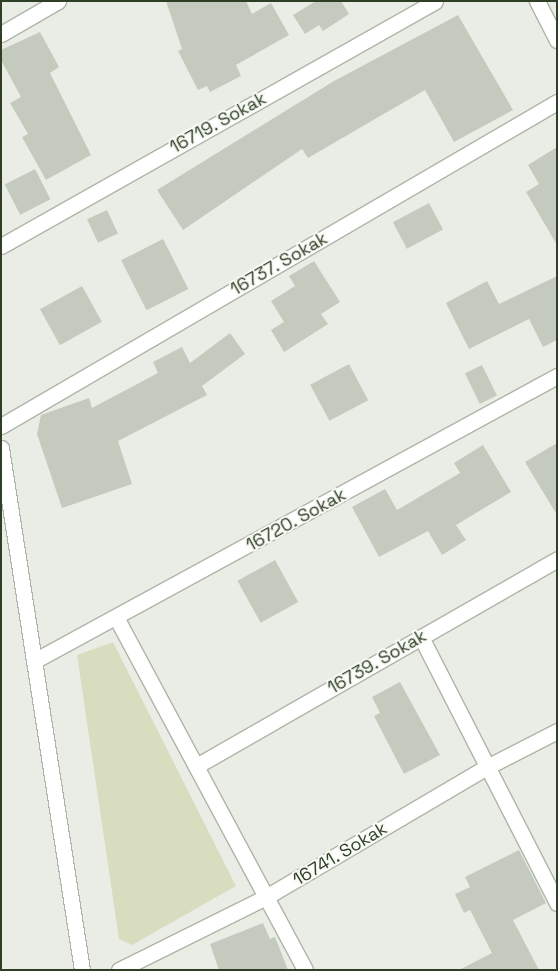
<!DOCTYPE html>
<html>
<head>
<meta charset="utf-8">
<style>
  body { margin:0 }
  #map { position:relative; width:558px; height:971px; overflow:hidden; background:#eaede5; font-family:"Space Grotesk",sans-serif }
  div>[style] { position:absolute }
  .green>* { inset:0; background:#d8ddc0 }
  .building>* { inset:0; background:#c4cbbe; transform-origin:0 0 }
  .roads { filter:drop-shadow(1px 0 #aeb5a8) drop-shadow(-1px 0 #aeb5a8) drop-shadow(0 1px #aeb5a8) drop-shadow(0 -1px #aeb5a8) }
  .minor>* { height:15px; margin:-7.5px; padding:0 7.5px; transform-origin:7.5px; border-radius:7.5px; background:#fff }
  .secondary>* { height:15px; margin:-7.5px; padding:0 7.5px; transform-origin:7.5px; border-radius:7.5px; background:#fff }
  span { translate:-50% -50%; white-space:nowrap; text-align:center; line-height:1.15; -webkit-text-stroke:4px #f8faf6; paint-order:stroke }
  .street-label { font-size:18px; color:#2f3f25 }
  .frame { position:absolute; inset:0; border:2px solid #2f3f25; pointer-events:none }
</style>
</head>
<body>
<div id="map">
  <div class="green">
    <i style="clip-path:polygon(113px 642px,236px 886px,132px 945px,119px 939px,77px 655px)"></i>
  </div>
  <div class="building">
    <i style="clip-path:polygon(166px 1px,246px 1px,252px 14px,271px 3px,289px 35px,236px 65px,241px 76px,210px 92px,207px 86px,198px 90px,178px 51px,182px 49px)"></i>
    <i style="clip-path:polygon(316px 1px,341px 1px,349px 14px,323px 31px,319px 25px,305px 34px,293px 15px)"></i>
    <i style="clip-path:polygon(458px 15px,513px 110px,454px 142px,425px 90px,308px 158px,302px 149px,183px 230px,157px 190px,334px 81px)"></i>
    <i style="clip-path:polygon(40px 32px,59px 67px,50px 73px,91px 155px,46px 180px,22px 137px,28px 134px,10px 103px,21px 97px,1px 60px,1px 50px)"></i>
    <i style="clip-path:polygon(557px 147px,557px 245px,526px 192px,539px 184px,528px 165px)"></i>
    <i style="left:35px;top:169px;width:34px;height:34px;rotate:63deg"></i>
    <i style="left:429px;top:203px;width:30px;height:41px;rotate:62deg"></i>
    <i style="left:107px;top:210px;width:26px;height:22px;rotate:65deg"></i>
    <i style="left:163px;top:239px;width:56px;height:47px;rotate:63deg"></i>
    <i style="clip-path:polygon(314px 261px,340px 302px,321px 314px,328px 324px,284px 352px,271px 330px,284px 322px,271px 301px,295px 286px,289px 276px)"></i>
    <i style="clip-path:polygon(557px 276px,557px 340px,543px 347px,529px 319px,469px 349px,446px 303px,487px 281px,499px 304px)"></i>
    <i style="left:82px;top:286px;width:41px;height:48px;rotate:61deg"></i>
    <i style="clip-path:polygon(230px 333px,245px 354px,202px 386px,207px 395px,118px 441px,132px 484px,62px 508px,37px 434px,41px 415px,89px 398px,92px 408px,158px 373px,153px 362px,182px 347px,190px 363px)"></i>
    <i style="left:349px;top:364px;width:41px;height:44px;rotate:62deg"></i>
    <i style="left:482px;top:365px;width:34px;height:19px;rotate:64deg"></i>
    <i style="clip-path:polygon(557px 443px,557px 515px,525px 462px)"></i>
    <i style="clip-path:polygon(483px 445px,511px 492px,456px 525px,466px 540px,442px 555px,428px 531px,379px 557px,352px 507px,385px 489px,397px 510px,460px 473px,454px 463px)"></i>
    <i style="left:275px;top:560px;width:48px;height:43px;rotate:61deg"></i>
    <i style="clip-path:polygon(400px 682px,440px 755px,404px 774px,374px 716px,380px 713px,372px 697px)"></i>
    <i style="clip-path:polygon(519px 850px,546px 903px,513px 920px,539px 970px,459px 970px,492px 953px,470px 910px,464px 913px,455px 894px,470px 887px,465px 877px)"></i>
    <i style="clip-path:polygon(263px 923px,270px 939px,275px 937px,288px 970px,219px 970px,210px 944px)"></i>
  </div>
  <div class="roads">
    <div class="minor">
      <i style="left:537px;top:1px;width:44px;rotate:62.9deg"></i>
      <i style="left:1px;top:34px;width:66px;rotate:-30.1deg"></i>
      <i style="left:1px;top:246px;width:498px;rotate:-29.4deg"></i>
      <i style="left:1px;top:426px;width:644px;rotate:-30.23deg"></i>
      <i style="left:117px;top:619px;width:398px;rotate:61.8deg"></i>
      <i style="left:421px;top:637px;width:299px;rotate:62.9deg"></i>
      <i style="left:34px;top:661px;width:596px;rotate:-28.59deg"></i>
      <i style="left:198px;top:765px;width:414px;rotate:-29.8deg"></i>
      <i style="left:119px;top:970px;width:164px;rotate:-26.4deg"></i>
      <i style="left:266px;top:897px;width:254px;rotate:-30.5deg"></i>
      <i style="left:485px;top:768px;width:81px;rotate:-27.2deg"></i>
    </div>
    <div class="secondary">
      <i style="left:1px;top:448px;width:528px;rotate:81.18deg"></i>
    </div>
  </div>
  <div class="street-label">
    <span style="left:218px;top:123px;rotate:-29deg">16719. Sokak</span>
    <span style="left:279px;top:264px;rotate:-30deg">16737. Sokak</span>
    <span style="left:296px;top:520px;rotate:-29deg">16720. Sokak</span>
    <span style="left:377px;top:662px;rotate:-30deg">16739. Sokak</span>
    <span style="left:340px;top:854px;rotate:-31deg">16741. Sokak</span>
  </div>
  <div class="frame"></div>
</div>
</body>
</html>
